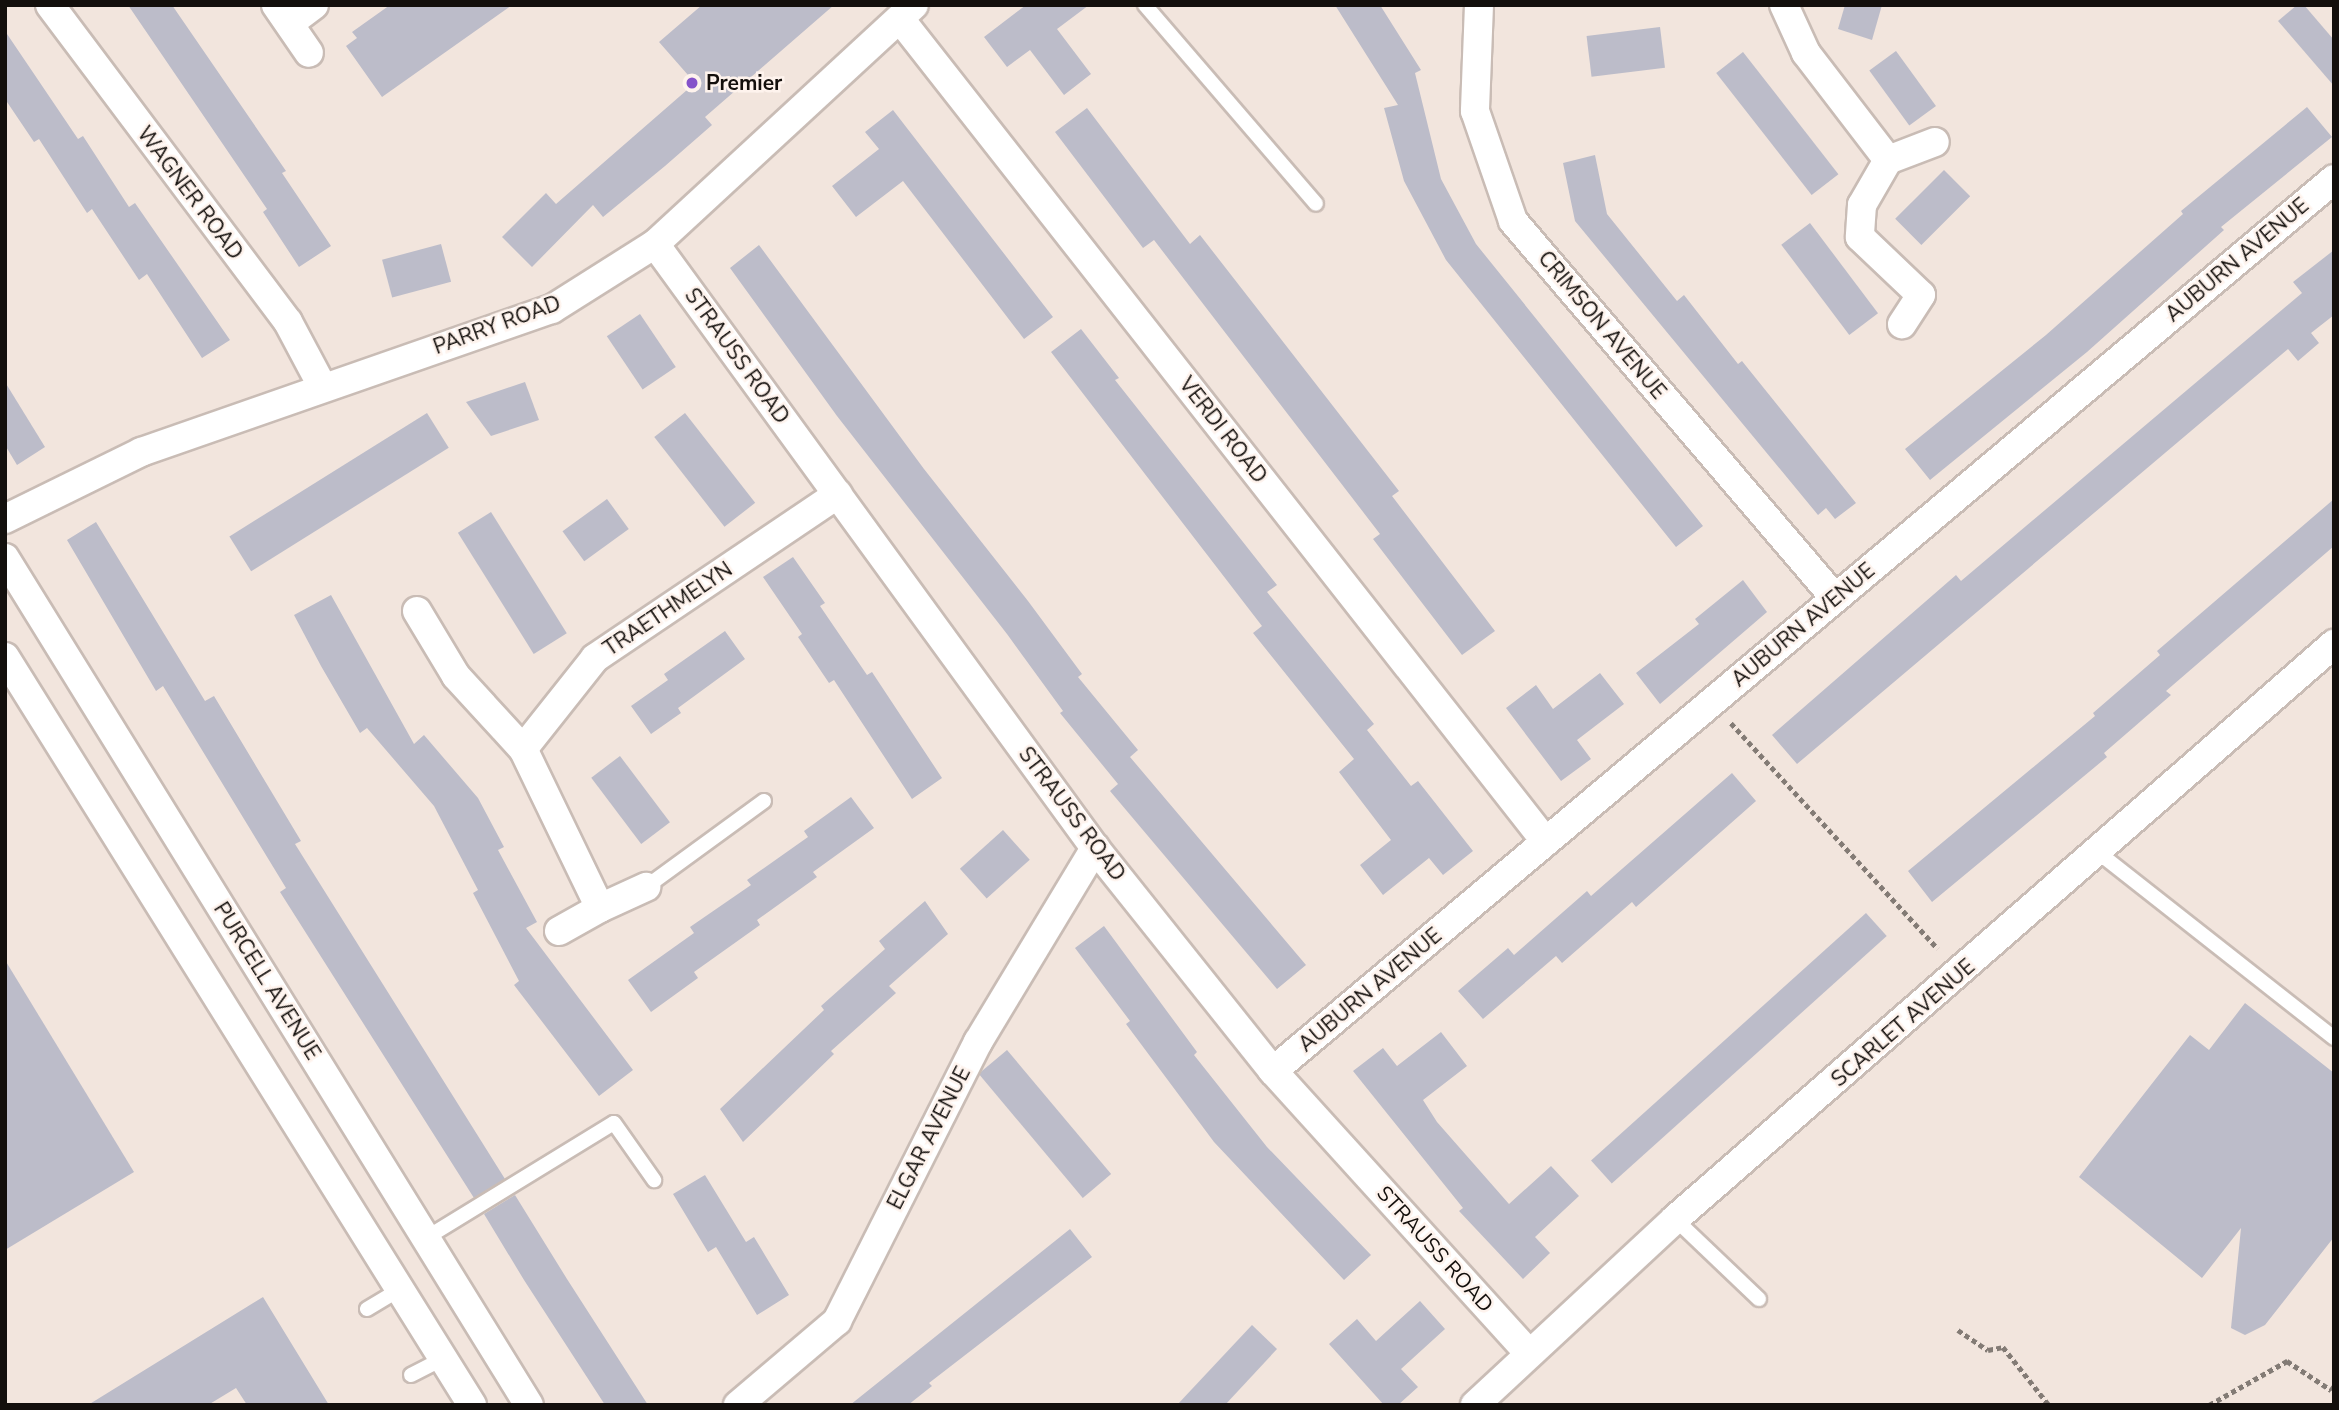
<!DOCTYPE html>
<html>
<head>
<meta charset="utf-8">
<style>
  body { margin:0 }
  #map { position:relative; width:2339px; height:1410px; overflow:hidden; background:#f2e5dd; font-family:"Nunito Sans",sans-serif }
  div>[style] { position:absolute }
  .building>* { inset:0; background:#bcbcc9; transform-origin:0 0 }
  .path>* { height:4.5px; margin-top:-2.25px; transform-origin:0; background:repeating-linear-gradient(90deg,#837b75 0 5px,transparent 0 8.5px) }
  .roads { filter:drop-shadow(2px 0 #c9bcb5) drop-shadow(-2px 0 #c9bcb5) drop-shadow(0 2px #c9bcb5) drop-shadow(0 -2px #c9bcb5) }
  .lane>* { height:14px; margin:-7px; padding:0 7px; transform-origin:7px; border-radius:7px; background:#fff }
  .street>* { height:28px; margin:-14px; padding:0 14px; transform-origin:14px; border-radius:14px; background:#fff }
  .dots>* { width:19px; height:19px; translate:-50% -50%; box-sizing:border-box; border:4px solid #fef3ed; border-radius:50% }
  span { translate:-50% -50%; white-space:nowrap; text-align:center; line-height:1.15; -webkit-text-stroke:5px #fef3ed; paint-order:stroke }
  .poi-label { font-size:21px; color:#130f0c; font-weight:700 }
  .left { translate:0 -50%; text-align:left }
  .street-label { font-size:21px; color:#130f0c }
  .frame { position:absolute; inset:0; border:7px solid #130f0c; pointer-events:none }
</style>
</head>
<body>
<div id="map">
  <div class="building">
    <i style="clip-path:polygon(128px 5px,172px 5px,286px 171px,282px 173px,331px 246px,299px 267px,263px 212px,267px 209px)"></i>
    <i style="clip-path:polygon(390px 5px,512px 5px,382px 97px,346px 46px,357px 38px,352px 32px)"></i>
    <i style="clip-path:polygon(702px 5px,834px 5px,705px 117px,712px 125px,665px 166px,603px 217px,593px 205px,532px 267px,502px 237px,546px 193px,556px 204px,695px 83px,659px 42px)"></i>
    <i style="clip-path:polygon(1026px 5px,1089px 5px,1057px 29px,1091px 74px,1064px 95px,1030px 50px,1007px 67px,984px 37px)"></i>
    <i style="clip-path:polygon(1335px 5px,1380px 5px,1421px 70px,1415px 73px,1441px 179px,1476px 244px,1703px 526px,1676px 547px,1446px 260px,1404px 181px,1384px 108px,1398px 105px)"></i>
    <i style="clip-path:polygon(1845px 5px,1882px 5px,1872px 40px,1838px 29px)"></i>
    <i style="clip-path:polygon(2297px 5px,2304px 5px,2334px 40px,2334px 86px,2278px 21px)"></i>
    <i style="left:1660px;top:27px;width:41px;height:74px;rotate:83deg"></i>
    <i style="clip-path:polygon(5px 31px,78px 139px,83px 136px,129px 207px,135px 203px,230px 340px,202px 358px,147px 274px,139px 280px,92px 209px,87px 213px,39px 139px,34px 142px,5px 99px)"></i>
    <i style="left:1896px;top:51px;width:68px;height:33px;rotate:54deg"></i>
    <i style="left:1743px;top:52px;width:155px;height:34px;rotate:52deg"></i>
    <i style="clip-path:polygon(2307px 107px,2332px 137px,2221px 227px,2224px 230px,2087px 352px,1930px 480px,1905px 449px,2046px 335px,2183px 214px,2181px 211px)"></i>
    <i style="clip-path:polygon(1087px 108px,1190px 244px,1200px 235px,1399px 491px,1392px 496px,1495px 631px,1462px 655px,1373px 539px,1380px 534px,1154px 240px,1143px 248px,1055px 132px)"></i>
    <i style="clip-path:polygon(893px 110px,1053px 317px,1024px 339px,903px 181px,856px 217px,832px 186px,879px 149px,865px 132px)"></i>
    <i style="clip-path:polygon(1595px 155px,1607px 214px,1677px 301px,1684px 295px,1738px 364px,1742px 361px,1856px 503px,1835px 519px,1826px 508px,1818px 515px,1575px 221px,1563px 163px)"></i>
    <i style="left:1944px;top:170px;width:37px;height:69px;rotate:45deg"></i>
    <i style="left:1810px;top:223px;width:113px;height:36px;rotate:53deg"></i>
    <i style="left:441px;top:244px;width:39px;height:61px;rotate:75deg"></i>
    <i style="clip-path:polygon(759px 245px,924px 469px,1028px 601px,1082px 674px,1078px 677px,1138px 750px,1130px 757px,1306px 965px,1277px 989px,1110px 791px,1118px 784px,1060px 713px,1063px 711px,1007px 634px,837px 416px,730px 268px)"></i>
    <i style="clip-path:polygon(2334px 250px,2334px 315px,2311px 333px,2319px 343px,2298px 361px,2288px 349px,1797px 764px,1772px 735px,1956px 575px,1961px 581px,2302px 293px,2293px 282px)"></i>
    <i style="left:640px;top:314px;width:64px;height:40px;rotate:56deg"></i>
    <i style="clip-path:polygon(1081px 329px,1119px 378px,1115px 380px,1277px 585px,1267px 592px,1374px 724px,1367px 730px,1411px 786px,1418px 781px,1473px 851px,1443px 875px,1429px 858px,1383px 895px,1360px 865px,1391px 840px,1339px 772px,1354px 759px,1253px 633px,1262px 626px,1051px 352px)"></i>
    <i style="clip-path:polygon(5px 382px,45px 447px,17px 465px,5px 445px)"></i>
    <i style="clip-path:polygon(525px 382px,539px 420px,491px 436px,466px 402px)"></i>
    <i style="left:427px;top:413px;width:41px;height:233px;rotate:58deg"></i>
    <i style="left:685px;top:413px;width:114px;height:39px;rotate:52deg"></i>
    <i style="left:607px;top:499px;width:37px;height:55px;rotate:54deg"></i>
    <i style="clip-path:polygon(2334px 499px,2334px 546px,2166px 691px,2171px 695px,2104px 753px,2107px 757px,1932px 902px,1908px 871px,2095px 716px,2093px 713px,2160px 655px,2157px 651px)"></i>
    <i style="left:491px;top:512px;width:143px;height:39px;rotate:58deg"></i>
    <i style="clip-path:polygon(96px 522px,205px 701px,214px 696px,301px 841px,295px 844px,505px 1179px,474px 1198px,280px 892px,286px 888px,163px 686px,156px 691px,67px 540px)"></i>
    <i style="clip-path:polygon(793px 557px,825px 603px,820px 606px,867px 675px,872px 672px,942px 778px,912px 799px,834px 680px,829px 683px,798px 637px,802px 634px,763px 577px)"></i>
    <i style="clip-path:polygon(1743px 580px,1767px 612px,1660px 704px,1636px 673px,1699px 624px,1695px 619px)"></i>
    <i style="clip-path:polygon(331px 595px,414px 744px,424px 735px,478px 798px,504px 847px,498px 850px,537px 922px,526px 928px,633px 1070px,599px 1096px,514px 985px,519px 981px,473px 893px,478px 890px,434px 806px,367px 728px,360px 733px,321px 666px,294px 615px)"></i>
    <i style="clip-path:polygon(725px 631px,745px 659px,678px 708px,681px 713px,651px 734px,631px 706px,668px 680px,664px 674px)"></i>
    <i style="clip-path:polygon(1600px 673px,1624px 704px,1577px 740px,1591px 759px,1561px 781px,1506px 708px,1536px 685px,1553px 709px)"></i>
    <i style="left:620px;top:756px;width:83px;height:36px;rotate:53deg"></i>
    <i style="clip-path:polygon(1732px 773px,1756px 801px,1636px 907px,1632px 902px,1562px 963px,1556px 956px,1483px 1019px,1458px 991px,1508px 948px,1514px 955px,1587px 891px,1591px 896px)"></i>
    <i style="clip-path:polygon(851px 797px,874px 828px,813px 872px,817px 877px,757px 920px,760px 925px,694px 972px,698px 978px,651px 1012px,628px 980px,694px 933px,690px 927px,751px 885px,747px 880px,808px 837px,804px 831px)"></i>
    <i style="left:1003px;top:830px;width:40px;height:58px;rotate:48deg"></i>
    <i style="clip-path:polygon(925px 901px,948px 934px,889px 986px,896px 993px,831px 1051px,834px 1054px,743px 1142px,720px 1109px,824px 1010px,821px 1006px,885px 949px,879px 941px)"></i>
    <i style="left:1866px;top:913px;width:31px;height:370px;rotate:48deg"></i>
    <i style="clip-path:polygon(1104px 926px,1197px 1052px,1194px 1055px,1267px 1147px,1371px 1255px,1344px 1280px,1214px 1142px,1126px 1024px,1130px 1021px,1075px 948px)"></i>
    <i style="clip-path:polygon(5px 960px,134px 1172px,5px 1250px)"></i>
    <i style="clip-path:polygon(2245px 1003px,2334px 1073px,2334px 1237px,2265px 1325px,2245px 1335px,2231px 1328px,2241px 1228px,2202px 1278px,2079px 1177px,2190px 1035px,2209px 1050px)"></i>
    <i style="clip-path:polygon(1441px 1032px,1467px 1066px,1423px 1100px,1437px 1122px,1509px 1204px,1551px 1166px,1579px 1196px,1535px 1237px,1550px 1253px,1523px 1279px,1459px 1211px,1463px 1208px,1353px 1071px,1383px 1048px,1397px 1066px)"></i>
    <i style="left:1007px;top:1050px;width:162px;height:37px;rotate:50deg"></i>
    <i style="clip-path:polygon(705px 1175px,746px 1242px,754px 1237px,789px 1295px,757px 1315px,716px 1247px,708px 1252px,673px 1194px)"></i>
    <i style="clip-path:polygon(515px 1195px,567px 1279px,648px 1405px,605px 1405px,524px 1280px,484px 1214px)"></i>
    <i style="clip-path:polygon(1070px 1229px,1092px 1257px,929px 1383px,932px 1386px,908px 1405px,850px 1405px)"></i>
    <i style="clip-path:polygon(263px 1297px,329px 1405px,247px 1405px,236px 1388px,208px 1405px,88px 1405px)"></i>
    <i style="clip-path:polygon(1420px 1301px,1445px 1329px,1401px 1369px,1418px 1387px,1398px 1405px,1384px 1405px,1329px 1344px,1357px 1319px,1376px 1341px)"></i>
    <i style="clip-path:polygon(1252px 1325px,1277px 1349px,1225px 1405px,1177px 1405px)"></i>
  </div>
  <div class="path">
    <i style="left:1731px;top:723px;width:306px;rotate:47.5deg"></i>
    <i style="left:1958px;top:1330px;width:36px;rotate:34deg"></i>
    <i style="left:1988px;top:1350px;width:15px;rotate:-11deg"></i>
    <i style="left:2003px;top:1347px;width:74px;rotate:51.6deg"></i>
    <i style="left:2209px;top:1405px;width:90px;rotate:-29.4deg"></i>
    <i style="left:2287px;top:1361px;width:53px;rotate:33.4deg"></i>
    <i style="left:2331px;top:1390px;width:5px;rotate:-53deg"></i>
  </div>
  <div class="roads">
    <div class="lane">
      <i style="left:1145px;top:5px;width:262px;rotate:49.3deg"></i>
      <i style="left:2099px;top:853px;width:299px;rotate:38.2deg"></i>
      <i style="left:646px;top:887px;width:146px;rotate:-36.1deg"></i>
      <i style="left:1675px;top:1219px;width:116px;rotate:43.6deg"></i>
      <i style="left:426px;top:1238px;width:220px;rotate:-31.5deg"></i>
      <i style="left:614px;top:1123px;width:70px;rotate:54.9deg"></i>
      <i style="left:367px;top:1309px;width:41px;rotate:-31deg"></i>
      <i style="left:411px;top:1375px;width:39px;rotate:-27deg"></i>
    </div>
    <div class="street">
      <i style="left:50px;top:5px;width:396px;rotate:53.1deg"></i>
      <i style="left:288px;top:322px;width:72px;rotate:62deg"></i>
      <i style="left:276px;top:5px;width:58px;rotate:55.5deg"></i>
      <i style="left:1479px;top:5px;width:106px;rotate:92.2deg"></i>
      <i style="left:1475px;top:111px;width:116px;rotate:70.9deg"></i>
      <i style="left:1513px;top:221px;width:496px;rotate:49.5deg"></i>
      <i style="left:1784px;top:5px;width:53px;rotate:65.4deg"></i>
      <i style="left:1806px;top:53px;width:135px;rotate:52.5deg"></i>
      <i style="left:1888px;top:160px;width:50px;rotate:-21deg"></i>
      <i style="left:900px;top:19px;width:1046px;rotate:51.87deg"></i>
      <i style="left:290px;top:23px;width:30px;rotate:-37deg"></i>
      <i style="left:1888px;top:160px;width:52px;rotate:120deg"></i>
      <i style="left:1862px;top:205px;width:32px;rotate:94deg"></i>
      <i style="left:1860px;top:237px;width:84px;rotate:43.6deg"></i>
      <i style="left:1921px;top:295px;width:35px;rotate:123deg"></i>
      <i style="left:655px;top:244px;width:747px;rotate:53.93deg"></i>
      <i style="left:1095px;top:848px;width:285px;rotate:51.4deg"></i>
      <i style="left:1273px;top:1071px;width:379px;rotate:47.8deg"></i>
      <i style="left:5px;top:519px;width:152px;rotate:-26.2deg"></i>
      <i style="left:141px;top:452px;width:435px;rotate:-19.2deg"></i>
      <i style="left:552px;top:309px;width:122px;rotate:-32.3deg"></i>
      <i style="left:655px;top:244px;width:352px;rotate:-42.7deg"></i>
      <i style="left:5px;top:558px;width:996px;rotate:58.26deg"></i>
      <i style="left:417px;top:611px;width:76px;rotate:59deg"></i>
      <i style="left:456px;top:676px;width:99px;rotate:47.5deg"></i>
      <i style="left:5px;top:657px;width:882px;rotate:58.02deg"></i>
      <i style="left:600px;top:908px;width:51px;rotate:-24.5deg"></i>
      <i style="left:559px;top:931px;width:47px;rotate:-29.3deg"></i>
      <i style="left:600px;top:908px;width:177px;rotate:-115.8deg"></i>
      <i style="left:523px;top:749px;width:116px;rotate:-51.6deg"></i>
      <i style="left:595px;top:658px;width:293px;rotate:-34deg"></i>
      <i style="left:1273px;top:1071px;width:1386px;rotate:-40.05deg"></i>
      <i style="left:738px;top:1405px;width:130px;rotate:-40.3deg"></i>
      <i style="left:837px;top:1321px;width:313px;rotate:-63.2deg"></i>
      <i style="left:978px;top:1042px;width:227px;rotate:-58.9deg"></i>
      <i style="left:1475px;top:1405px;width:273px;rotate:-42.9deg"></i>
      <i style="left:1675px;top:1219px;width:875px;rotate:-41.11deg"></i>
    </div>
  </div>
  <div class="dots">
    <i style="left:692px;top:83px;background:#8552ca"></i>
  </div>
  <div class="poi-label">
    <span class="left" style="left:706px;top:83px">Premier</span>
  </div>
  <div class="street-label">
    <span style="left:190px;top:193px;rotate:53deg">WAGNER ROAD</span>
    <span style="left:2237px;top:260px;rotate:-40deg">AUBURN AVENUE</span>
    <span style="left:497px;top:325px;rotate:-20deg">PARRY ROAD</span>
    <span style="left:1602px;top:325px;rotate:50deg">CRIMSON AVENUE</span>
    <span style="left:737px;top:356px;rotate:54deg">STRAUSS ROAD</span>
    <span style="left:1223px;top:430px;rotate:52deg">VERDI ROAD</span>
    <span style="left:668px;top:609px;rotate:-34deg">TRAETHMELYN</span>
    <span style="left:1803px;top:625px;rotate:-40deg">AUBURN AVENUE</span>
    <span style="left:1072px;top:814px;rotate:53deg">STRAUSS ROAD</span>
    <span style="left:267px;top:981px;rotate:58deg">PURCELL AVENUE</span>
    <span style="left:1370px;top:990px;rotate:-40deg">AUBURN AVENUE</span>
    <span style="left:1903px;top:1023px;rotate:-41deg">SCARLET AVENUE</span>
    <span style="left:929px;top:1138px;rotate:-63deg">ELGAR AVENUE</span>
    <span style="left:1435px;top:1249px;rotate:48deg">STRAUSS ROAD</span>
  </div>
  <div class="frame"></div>
</div>
</body>
</html>
